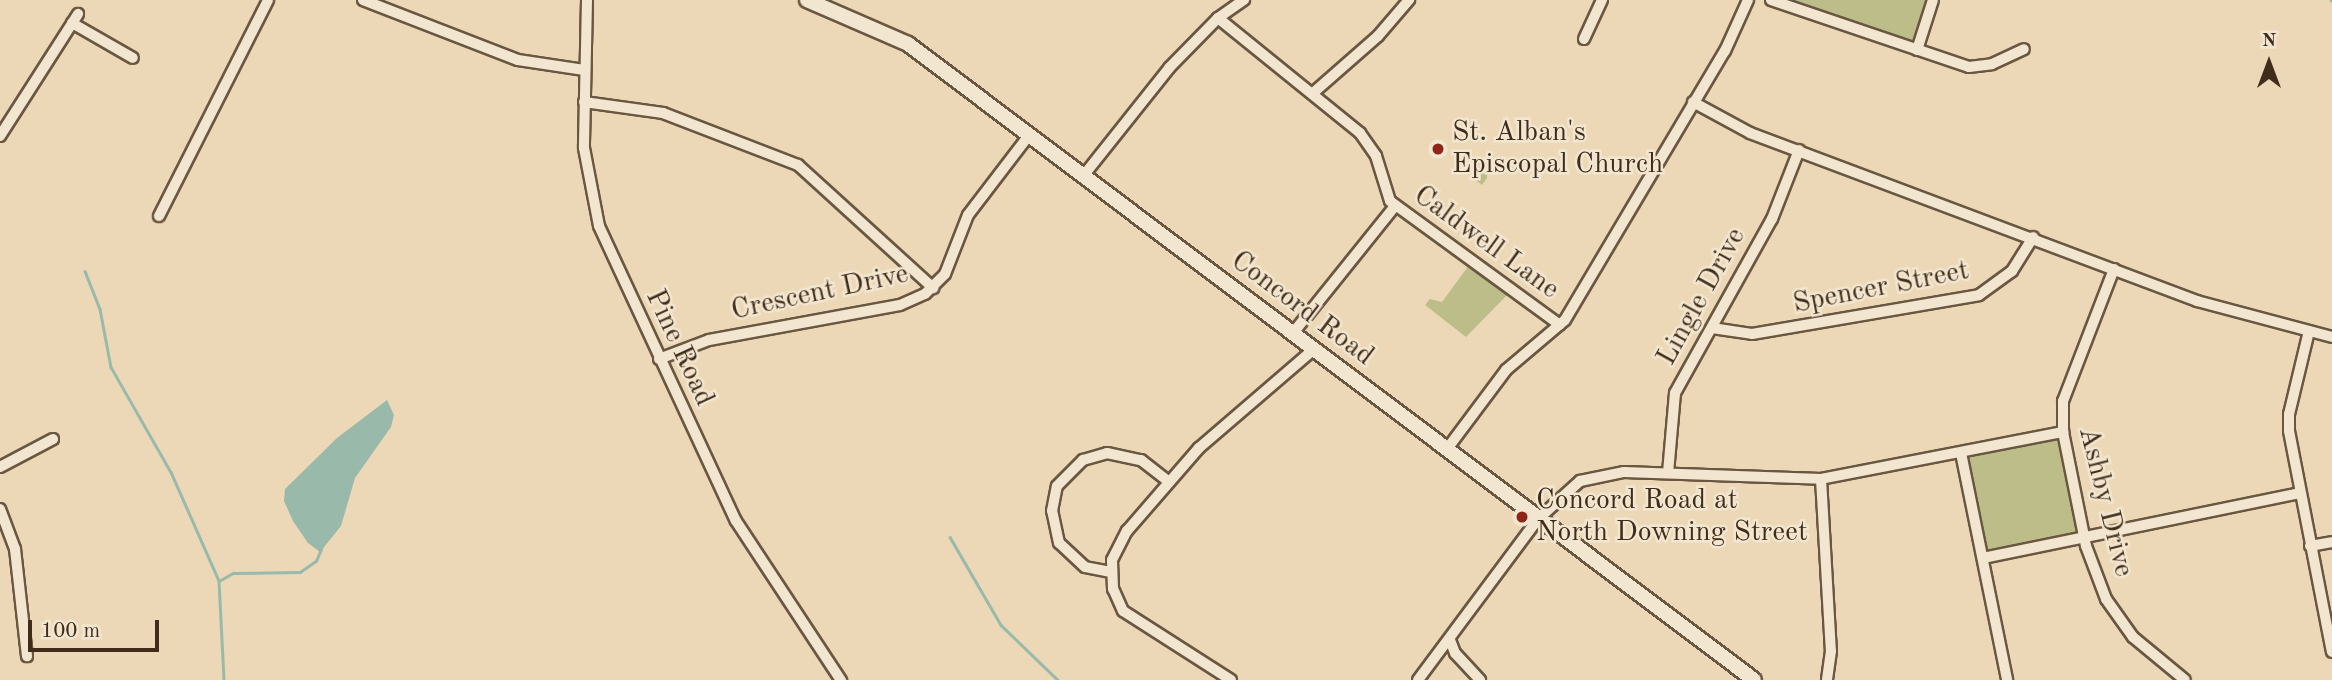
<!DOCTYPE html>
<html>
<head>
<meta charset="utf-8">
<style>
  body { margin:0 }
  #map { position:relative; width:2332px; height:680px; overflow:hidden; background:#ecd8b6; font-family:"Old Standard TT",serif }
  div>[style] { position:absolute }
  .green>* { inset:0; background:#bdbd8a; transform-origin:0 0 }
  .water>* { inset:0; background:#99baab }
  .stream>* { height:2.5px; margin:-1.25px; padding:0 1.25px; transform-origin:1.25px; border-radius:1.25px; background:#99baab }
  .roads { filter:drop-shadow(2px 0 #6a5741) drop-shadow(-2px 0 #6a5741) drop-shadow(0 2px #6a5741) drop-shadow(0 -2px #6a5741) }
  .street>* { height:10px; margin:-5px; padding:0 5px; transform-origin:5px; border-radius:5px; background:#f3e6d0 }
  .secondary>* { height:14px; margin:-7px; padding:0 7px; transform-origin:7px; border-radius:7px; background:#f3e6d0 }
  .dots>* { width:19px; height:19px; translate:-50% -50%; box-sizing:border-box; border:4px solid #f3e6d0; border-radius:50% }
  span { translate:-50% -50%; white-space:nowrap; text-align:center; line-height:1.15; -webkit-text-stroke:5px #f3e6d0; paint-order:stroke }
  .poi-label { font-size:28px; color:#3f2c1a }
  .left { translate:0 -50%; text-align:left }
  .street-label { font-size:28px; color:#3f2c1a }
  .north { position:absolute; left:2234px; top:28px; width:70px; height:70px; -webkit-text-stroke:5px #f3e6d0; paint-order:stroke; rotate:0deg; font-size:19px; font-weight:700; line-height:28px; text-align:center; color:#3f2c1a }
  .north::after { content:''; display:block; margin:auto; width:24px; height:32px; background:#3f2c1a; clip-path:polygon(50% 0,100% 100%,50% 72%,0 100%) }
  .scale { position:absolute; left:28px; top:620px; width:131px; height:32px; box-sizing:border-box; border:4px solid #3f2c1a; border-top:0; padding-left:9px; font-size:21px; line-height:24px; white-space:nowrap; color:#3f2c1a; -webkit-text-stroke:5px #f3e6d0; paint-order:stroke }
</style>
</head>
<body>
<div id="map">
  <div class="green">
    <i style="clip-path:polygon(1774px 0,1931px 0,1917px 49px)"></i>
    <i style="clip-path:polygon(1462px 153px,1472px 160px,1487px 160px,1487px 178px,1482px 185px,1454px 164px)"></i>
    <i style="clip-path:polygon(1472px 261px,1511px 291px,1466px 337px,1425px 305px,1430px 299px,1442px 302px)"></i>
    <i style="left:2061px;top:434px;width:104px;height:101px;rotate:78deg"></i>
  </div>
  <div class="water">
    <i style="clip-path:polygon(387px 400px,394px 415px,391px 427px,355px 478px,341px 526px,320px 552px,308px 543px,293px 521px,284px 501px,285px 489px,337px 438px)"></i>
  </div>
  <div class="stream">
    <i style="left:2331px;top:0;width:1px;rotate:45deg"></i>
    <i style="left:85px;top:271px;width:41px;rotate:68.5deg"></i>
    <i style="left:100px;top:309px;width:59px;rotate:79.3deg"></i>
    <i style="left:111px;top:367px;width:121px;rotate:60.3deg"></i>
    <i style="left:171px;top:472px;width:119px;rotate:66.2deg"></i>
    <i style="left:219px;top:581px;width:99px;rotate:87.1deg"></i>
    <i style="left:950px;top:537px;width:102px;rotate:59.9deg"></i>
    <i style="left:1001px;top:625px;width:79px;rotate:44deg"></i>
    <i style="left:219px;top:581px;width:16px;rotate:-30deg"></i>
    <i style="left:233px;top:573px;width:67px;rotate:-0.9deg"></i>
    <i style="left:300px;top:572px;width:19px;rotate:-35deg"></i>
    <i style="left:316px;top:561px;width:13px;rotate:-67deg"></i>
  </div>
  <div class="roads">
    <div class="street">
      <i style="left:363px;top:0;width:166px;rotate:21.2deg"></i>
      <i style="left:518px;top:60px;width:67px;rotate:8.6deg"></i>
      <i style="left:587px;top:0;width:148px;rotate:91.2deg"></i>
      <i style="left:584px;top:148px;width:79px;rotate:79.1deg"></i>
      <i style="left:599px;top:226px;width:325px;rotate:65.1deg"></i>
      <i style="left:736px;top:521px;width:191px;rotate:56.6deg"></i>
      <i style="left:1771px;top:0;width:209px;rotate:18.7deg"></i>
      <i style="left:1969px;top:67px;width:23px;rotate:-7deg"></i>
      <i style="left:1992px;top:64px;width:35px;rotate:-25deg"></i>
      <i style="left:1218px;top:18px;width:183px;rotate:39deg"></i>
      <i style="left:1360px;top:133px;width:28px;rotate:55deg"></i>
      <i style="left:1376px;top:156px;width:47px;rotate:72.7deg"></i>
      <i style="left:1390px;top:201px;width:210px;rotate:36.1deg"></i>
      <i style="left:72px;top:23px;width:70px;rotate:29.8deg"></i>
      <i style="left:1584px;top:39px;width:43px;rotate:-65.2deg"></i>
      <i style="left:1917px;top:50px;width:52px;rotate:-72.3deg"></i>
      <i style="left:1313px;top:93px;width:86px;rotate:-41.2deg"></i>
      <i style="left:1378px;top:36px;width:48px;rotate:-49.3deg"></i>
      <i style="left:584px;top:102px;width:80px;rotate:7.9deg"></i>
      <i style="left:663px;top:113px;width:145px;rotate:21.1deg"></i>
      <i style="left:798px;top:165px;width:183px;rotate:42.3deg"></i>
      <i style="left:1693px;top:102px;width:65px;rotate:28.5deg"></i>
      <i style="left:1750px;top:133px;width:478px;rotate:20.6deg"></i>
      <i style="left:2197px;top:301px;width:140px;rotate:14.9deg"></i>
      <i style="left:0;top:136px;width:145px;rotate:-57.4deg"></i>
      <i style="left:1084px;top:175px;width:137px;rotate:-51.5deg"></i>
      <i style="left:1169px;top:68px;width:70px;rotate:-45.6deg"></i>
      <i style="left:1218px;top:18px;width:32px;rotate:-35deg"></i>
      <i style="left:159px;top:216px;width:242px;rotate:-63.2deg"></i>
      <i style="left:2114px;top:269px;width:142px;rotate:111.1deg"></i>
      <i style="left:2063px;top:401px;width:31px;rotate:90deg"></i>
      <i style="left:2063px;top:432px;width:116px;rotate:78.6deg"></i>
      <i style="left:2086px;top:546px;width:57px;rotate:69.3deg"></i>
      <i style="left:2106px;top:599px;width:47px;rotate:54.6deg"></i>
      <i style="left:2133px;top:637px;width:67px;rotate:39.6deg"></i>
      <i style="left:1712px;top:328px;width:40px;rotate:8.5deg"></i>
      <i style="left:1752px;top:334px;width:230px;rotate:-9.7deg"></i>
      <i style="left:1979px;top:295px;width:41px;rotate:-36deg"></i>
      <i style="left:2012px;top:271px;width:40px;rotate:-58deg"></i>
      <i style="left:2309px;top:331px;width:85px;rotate:103.5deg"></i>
      <i style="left:2289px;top:414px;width:17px;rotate:90deg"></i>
      <i style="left:2289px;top:431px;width:225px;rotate:79deg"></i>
      <i style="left:1293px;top:333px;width:163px;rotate:-51.2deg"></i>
      <i style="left:659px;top:359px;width:53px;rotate:-20.8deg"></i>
      <i style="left:709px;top:340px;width:194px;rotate:-10.4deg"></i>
      <i style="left:900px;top:305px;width:27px;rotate:-24deg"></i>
      <i style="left:925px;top:294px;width:28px;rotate:-45deg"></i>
      <i style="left:945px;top:274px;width:63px;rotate:-68.7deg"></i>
      <i style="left:968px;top:215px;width:102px;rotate:-52.6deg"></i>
      <i style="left:1447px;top:449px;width:99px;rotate:-53.2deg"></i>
      <i style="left:1506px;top:370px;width:77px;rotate:-40.3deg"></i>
      <i style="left:1565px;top:320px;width:313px;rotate:-59.3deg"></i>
      <i style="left:1725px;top:51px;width:56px;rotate:-65.7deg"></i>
      <i style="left:1961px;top:453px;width:232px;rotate:78.5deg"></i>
      <i style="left:0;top:467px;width:60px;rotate:-27.8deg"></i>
      <i style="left:1668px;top:473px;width:80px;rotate:-85deg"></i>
      <i style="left:1675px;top:393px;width:199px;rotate:-60.9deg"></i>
      <i style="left:1772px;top:219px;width:74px;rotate:-68.6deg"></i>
      <i style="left:1821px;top:479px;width:172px;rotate:86.7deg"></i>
      <i style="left:1831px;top:651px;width:29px;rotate:98deg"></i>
      <i style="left:0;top:509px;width:43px;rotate:69.4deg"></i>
      <i style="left:15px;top:549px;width:108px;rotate:83.6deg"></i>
      <i style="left:2310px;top:546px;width:22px;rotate:-10deg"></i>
      <i style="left:1983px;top:558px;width:323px;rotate:-11.6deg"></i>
      <i style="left:1111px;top:572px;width:26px;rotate:-169deg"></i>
      <i style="left:1085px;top:567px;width:35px;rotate:-137deg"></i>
      <i style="left:1059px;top:543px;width:33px;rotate:-102deg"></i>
      <i style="left:1052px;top:511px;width:25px;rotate:-79deg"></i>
      <i style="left:1057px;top:486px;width:37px;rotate:-45deg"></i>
      <i style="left:1083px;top:460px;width:25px;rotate:-16deg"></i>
      <i style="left:1107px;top:453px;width:35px;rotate:12deg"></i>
      <i style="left:1141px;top:460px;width:34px;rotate:38deg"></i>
      <i style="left:1450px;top:640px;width:14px;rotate:69deg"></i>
      <i style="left:1455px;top:653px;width:37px;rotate:47deg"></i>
      <i style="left:1231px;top:680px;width:128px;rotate:-147.4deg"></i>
      <i style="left:1123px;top:611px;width:24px;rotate:-114deg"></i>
      <i style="left:1113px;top:589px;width:29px;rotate:-92deg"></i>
      <i style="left:1112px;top:560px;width:33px;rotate:-63deg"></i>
      <i style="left:1127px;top:531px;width:110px;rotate:-49.1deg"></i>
      <i style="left:1199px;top:448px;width:152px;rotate:-40.7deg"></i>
      <i style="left:1418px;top:680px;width:201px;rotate:-53.3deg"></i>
      <i style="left:1538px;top:519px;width:57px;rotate:-42.1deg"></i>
      <i style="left:1580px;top:481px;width:45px;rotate:-11.6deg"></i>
      <i style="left:1624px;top:472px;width:197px;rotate:2deg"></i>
      <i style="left:1821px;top:479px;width:247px;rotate:-11deg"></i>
    </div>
    <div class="secondary">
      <i style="left:807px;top:0;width:110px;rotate:23.5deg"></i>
      <i style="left:908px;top:44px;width:1058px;rotate:36.93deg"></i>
    </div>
  </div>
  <div class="dots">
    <i style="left:1438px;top:149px;background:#8f2418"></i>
    <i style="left:1522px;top:517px;background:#8f2418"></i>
  </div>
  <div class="poi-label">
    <span class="left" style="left:1452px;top:149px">St. Alban's<br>Episcopal Church</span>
    <span class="left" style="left:1536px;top:517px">Concord Road at<br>North Downing Street</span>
  </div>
  <div class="street-label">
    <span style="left:1486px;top:243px;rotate:36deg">Caldwell Lane</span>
    <span style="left:1881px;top:288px;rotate:-11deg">Spencer Street</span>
    <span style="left:820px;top:293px;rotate:-12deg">Crescent Drive</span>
    <span style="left:1702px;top:297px;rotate:-61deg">Lingle Drive</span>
    <span style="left:1302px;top:309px;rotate:37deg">Concord Road</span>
    <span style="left:679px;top:348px;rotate:65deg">Pine Road</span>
    <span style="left:2105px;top:502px;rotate:76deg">Ashby Drive</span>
  </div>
  <div class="north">N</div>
  <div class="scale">100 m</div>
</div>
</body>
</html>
